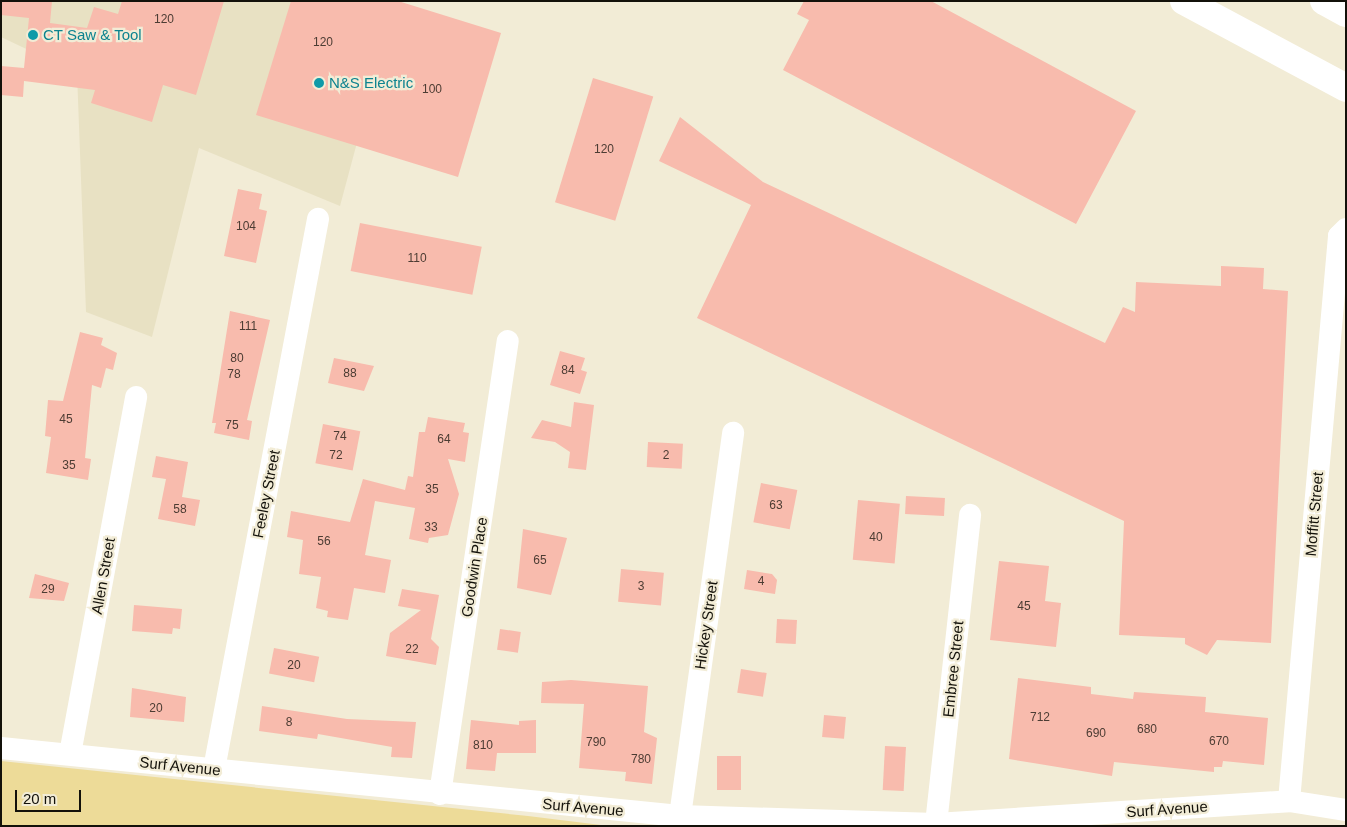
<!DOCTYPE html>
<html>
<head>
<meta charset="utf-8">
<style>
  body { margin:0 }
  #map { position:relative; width:1347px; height:827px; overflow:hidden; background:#f2ecd6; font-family:Arial,sans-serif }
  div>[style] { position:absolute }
  .built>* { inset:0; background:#e8e1c3 }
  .green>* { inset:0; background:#eddb98 }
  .building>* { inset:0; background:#f8bbad; transform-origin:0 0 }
  .minor>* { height:22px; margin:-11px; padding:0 11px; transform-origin:11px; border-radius:11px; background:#fff }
  .highway>* { height:28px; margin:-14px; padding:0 14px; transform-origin:14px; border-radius:14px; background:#fff }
  .dots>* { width:14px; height:14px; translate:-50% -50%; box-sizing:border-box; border:2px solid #f2ecd6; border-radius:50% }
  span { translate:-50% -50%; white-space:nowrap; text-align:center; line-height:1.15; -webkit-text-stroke:4.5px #f2ecd6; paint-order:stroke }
  .number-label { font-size:12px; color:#4c3c33 }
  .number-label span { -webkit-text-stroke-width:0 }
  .culture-label { font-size:15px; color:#0d838f }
  .left { translate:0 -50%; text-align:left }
  .street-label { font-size:15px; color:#13110a }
  .frame { position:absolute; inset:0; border:2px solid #13110a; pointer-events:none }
  .scale { position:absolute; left:15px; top:790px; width:66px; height:22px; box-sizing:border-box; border:2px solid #13110a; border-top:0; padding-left:6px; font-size:15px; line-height:18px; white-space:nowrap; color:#13110a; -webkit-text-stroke:4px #f2ecd6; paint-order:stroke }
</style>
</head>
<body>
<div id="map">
  <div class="built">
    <i style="clip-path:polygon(1px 1px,395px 1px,340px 206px,199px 148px,152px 337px,86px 312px,77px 73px,1px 37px)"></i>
  </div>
  <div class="green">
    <i style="clip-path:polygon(1px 761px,528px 816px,609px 826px,1px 826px)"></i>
  </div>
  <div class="building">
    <i style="clip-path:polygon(1px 1px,52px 1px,50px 23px,87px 28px,94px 7px,118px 14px,122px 1px,224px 1px,196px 95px,163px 85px,152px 122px,91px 103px,95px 90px,24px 81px,23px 97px,1px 95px,1px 66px,24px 68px,29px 18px,1px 15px)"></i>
    <i style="clip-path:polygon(291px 1px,398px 1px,501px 33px,458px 177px,256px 115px)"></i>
    <i style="clip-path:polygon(804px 1px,931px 1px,1136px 111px,1076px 224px,783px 70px,809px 20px,797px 14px)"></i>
    <i style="left:593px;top:78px;width:63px;height:130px;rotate:17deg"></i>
    <i style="clip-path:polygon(680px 117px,763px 182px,1105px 343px,1123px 307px,1135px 312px,1136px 282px,1221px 286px,1221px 266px,1264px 268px,1263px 289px,1288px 291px,1271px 643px,1217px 640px,1207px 655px,1185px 644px,1185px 638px,1119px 635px,1124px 521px,697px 318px,751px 205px,659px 161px)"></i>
    <i style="clip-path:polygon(238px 189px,262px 194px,259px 209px,267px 211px,256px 263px,224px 256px)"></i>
    <i style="left:360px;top:223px;width:124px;height:49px;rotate:11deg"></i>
    <i style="clip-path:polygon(230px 311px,270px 320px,247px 420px,252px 421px,249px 440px,214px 433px,216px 423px,212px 423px)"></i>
    <i style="clip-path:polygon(80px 332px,103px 338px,101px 345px,117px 353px,113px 370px,106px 368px,101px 388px,92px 385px,85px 458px,91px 459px,88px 480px,46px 473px,51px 437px,45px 436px,48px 400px,63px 401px)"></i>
    <i style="clip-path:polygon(560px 351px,585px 358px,581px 370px,587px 372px,580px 394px,550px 385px)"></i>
    <i style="clip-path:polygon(334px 358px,374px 366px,364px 391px,328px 383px)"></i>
    <i style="clip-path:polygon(574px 402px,594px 405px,586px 470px,568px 468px,570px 452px,555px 442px,531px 438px,542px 420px,571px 427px)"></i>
    <i style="clip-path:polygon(428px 417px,465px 423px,463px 432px,469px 433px,465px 462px,448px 459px,459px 494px,448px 535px,429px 538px,428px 543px,409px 539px,415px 508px,375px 501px,365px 555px,391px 560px,385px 593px,354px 588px,348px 620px,327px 617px,328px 611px,316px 608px,321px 577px,299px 574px,303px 540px,287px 537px,291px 511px,350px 522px,363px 479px,405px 490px,408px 476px,413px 477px,419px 432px,425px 432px)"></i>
    <i style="left:323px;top:424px;width:38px;height:40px;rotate:11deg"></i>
    <i style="left:648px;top:442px;width:35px;height:25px;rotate:3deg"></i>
    <i style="clip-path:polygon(156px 456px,188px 462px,182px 497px,200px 500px,195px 526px,158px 519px,166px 479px,152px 477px)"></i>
    <i style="left:761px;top:483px;width:37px;height:40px;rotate:11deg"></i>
    <i style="left:906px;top:496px;width:39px;height:18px;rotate:3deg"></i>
    <i style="left:858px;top:500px;width:42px;height:60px;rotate:5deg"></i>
    <i style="clip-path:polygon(523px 529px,567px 538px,551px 595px,517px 588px)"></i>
    <i style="clip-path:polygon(999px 561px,1049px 566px,1045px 601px,1061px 603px,1056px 647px,990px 640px)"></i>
    <i style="left:621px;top:569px;width:43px;height:33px;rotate:5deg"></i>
    <i style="clip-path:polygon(747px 570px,772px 574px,777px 580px,775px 594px,744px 589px)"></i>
    <i style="clip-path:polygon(35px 574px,69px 583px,64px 601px,29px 598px)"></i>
    <i style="clip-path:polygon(402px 589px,439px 595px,431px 639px,439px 647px,436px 665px,386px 656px,390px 633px,421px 610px,398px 606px)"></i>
    <i style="clip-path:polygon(134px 605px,182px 609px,180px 629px,173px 628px,172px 634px,132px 631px)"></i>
    <i style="left:777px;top:619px;width:20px;height:24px;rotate:3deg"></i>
    <i style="left:500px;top:629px;width:21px;height:21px;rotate:8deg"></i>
    <i style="left:274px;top:648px;width:46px;height:26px;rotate:11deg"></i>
    <i style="left:741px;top:669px;width:26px;height:24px;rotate:9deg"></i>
    <i style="clip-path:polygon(1018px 678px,1091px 687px,1091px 694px,1133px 699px,1134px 692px,1206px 697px,1205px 712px,1268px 718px,1264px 765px,1223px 761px,1222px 767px,1214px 767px,1214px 772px,1114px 762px,1112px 776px,1009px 759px)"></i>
    <i style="clip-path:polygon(571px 680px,648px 686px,644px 732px,657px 738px,652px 784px,625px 781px,626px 772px,579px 768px,584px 704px,541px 703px,542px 682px)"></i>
    <i style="clip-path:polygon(132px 688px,186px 697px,184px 722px,130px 717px)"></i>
    <i style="clip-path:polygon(262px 706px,347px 719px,416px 722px,412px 758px,391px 757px,392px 747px,318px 734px,317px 739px,259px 731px)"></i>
    <i style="left:824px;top:715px;width:22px;height:22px;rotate:5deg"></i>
    <i style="clip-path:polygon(471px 720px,519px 725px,519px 721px,536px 720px,536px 753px,497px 753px,495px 771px,466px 769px)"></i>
    <i style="left:885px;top:746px;width:21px;height:44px;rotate:3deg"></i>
    <i style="left:717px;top:756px;width:24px;height:34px"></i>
  </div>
  <div class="minor">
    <i style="left:1px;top:748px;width:682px;rotate:5.72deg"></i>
    <i style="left:680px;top:816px;width:256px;rotate:1.8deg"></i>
    <i style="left:936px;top:824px;width:354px;rotate:-3.7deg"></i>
    <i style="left:1289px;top:801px;width:58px;rotate:9deg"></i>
    <i style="left:70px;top:754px;width:363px;rotate:-79.5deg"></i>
    <i style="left:214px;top:769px;width:560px;rotate:-79.29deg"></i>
    <i style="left:440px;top:794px;width:458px;rotate:-81.5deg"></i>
    <i style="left:1289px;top:801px;width:567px;rotate:-84.94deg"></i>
    <i style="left:1339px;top:236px;width:10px;rotate:-45deg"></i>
    <i style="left:680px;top:816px;width:387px;rotate:-82.1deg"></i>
    <i style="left:936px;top:824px;width:311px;rotate:-83.7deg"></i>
  </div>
  <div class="highway">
    <i style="left:1184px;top:1px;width:184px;rotate:28.2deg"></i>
    <i style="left:1324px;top:1px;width:25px;rotate:29deg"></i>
  </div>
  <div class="dots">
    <i style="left:33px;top:35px;background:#0f9aa8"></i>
    <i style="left:319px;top:83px;background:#0f9aa8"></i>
  </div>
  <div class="number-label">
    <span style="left:164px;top:20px">120</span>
    <span style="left:323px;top:43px">120</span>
    <span style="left:432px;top:90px">100</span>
    <span style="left:604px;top:150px">120</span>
    <span style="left:246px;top:227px">104</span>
    <span style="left:417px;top:259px">110</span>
    <span style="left:248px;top:327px">111</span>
    <span style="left:237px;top:359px">80</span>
    <span style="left:568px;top:371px">84</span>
    <span style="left:350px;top:374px">88</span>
    <span style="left:234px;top:375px">78</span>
    <span style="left:66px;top:420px">45</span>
    <span style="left:232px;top:426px">75</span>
    <span style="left:340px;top:437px">74</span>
    <span style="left:444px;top:440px">64</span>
    <span style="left:336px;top:456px">72</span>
    <span style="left:666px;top:456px">2</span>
    <span style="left:69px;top:466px">35</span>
    <span style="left:432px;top:490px">35</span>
    <span style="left:776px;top:506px">63</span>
    <span style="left:180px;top:510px">58</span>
    <span style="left:431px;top:528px">33</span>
    <span style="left:876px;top:538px">40</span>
    <span style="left:324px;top:542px">56</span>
    <span style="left:540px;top:561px">65</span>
    <span style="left:761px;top:582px">4</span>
    <span style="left:641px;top:587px">3</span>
    <span style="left:48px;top:590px">29</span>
    <span style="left:1024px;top:607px">45</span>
    <span style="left:412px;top:650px">22</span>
    <span style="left:294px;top:666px">20</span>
    <span style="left:156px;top:709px">20</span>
    <span style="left:1040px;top:718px">712</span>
    <span style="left:289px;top:723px">8</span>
    <span style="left:1147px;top:730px">680</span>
    <span style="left:1096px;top:734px">690</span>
    <span style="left:1219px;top:742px">670</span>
    <span style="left:596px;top:743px">790</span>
    <span style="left:483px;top:746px">810</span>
    <span style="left:641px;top:760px">780</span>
  </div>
  <div class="culture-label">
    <span class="left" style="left:43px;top:35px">CT Saw &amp; Tool</span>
    <span class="left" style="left:329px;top:83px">N&amp;S Electric</span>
  </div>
  <div class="street-label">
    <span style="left:266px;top:494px;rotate:-79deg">Feeley Street</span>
    <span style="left:1314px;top:514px;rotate:-85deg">Moffitt Street</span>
    <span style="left:474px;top:567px;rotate:-81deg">Goodwin Place</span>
    <span style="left:103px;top:576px;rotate:-80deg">Allen Street</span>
    <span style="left:706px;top:625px;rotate:-82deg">Hickey Street</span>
    <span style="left:953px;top:669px;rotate:-84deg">Embree Street</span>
    <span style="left:180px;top:766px;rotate:6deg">Surf Avenue</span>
    <span style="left:583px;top:807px;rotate:5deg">Surf Avenue</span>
    <span style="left:1167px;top:809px;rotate:-4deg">Surf Avenue</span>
  </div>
  <div class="frame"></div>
  <div class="scale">20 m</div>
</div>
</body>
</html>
